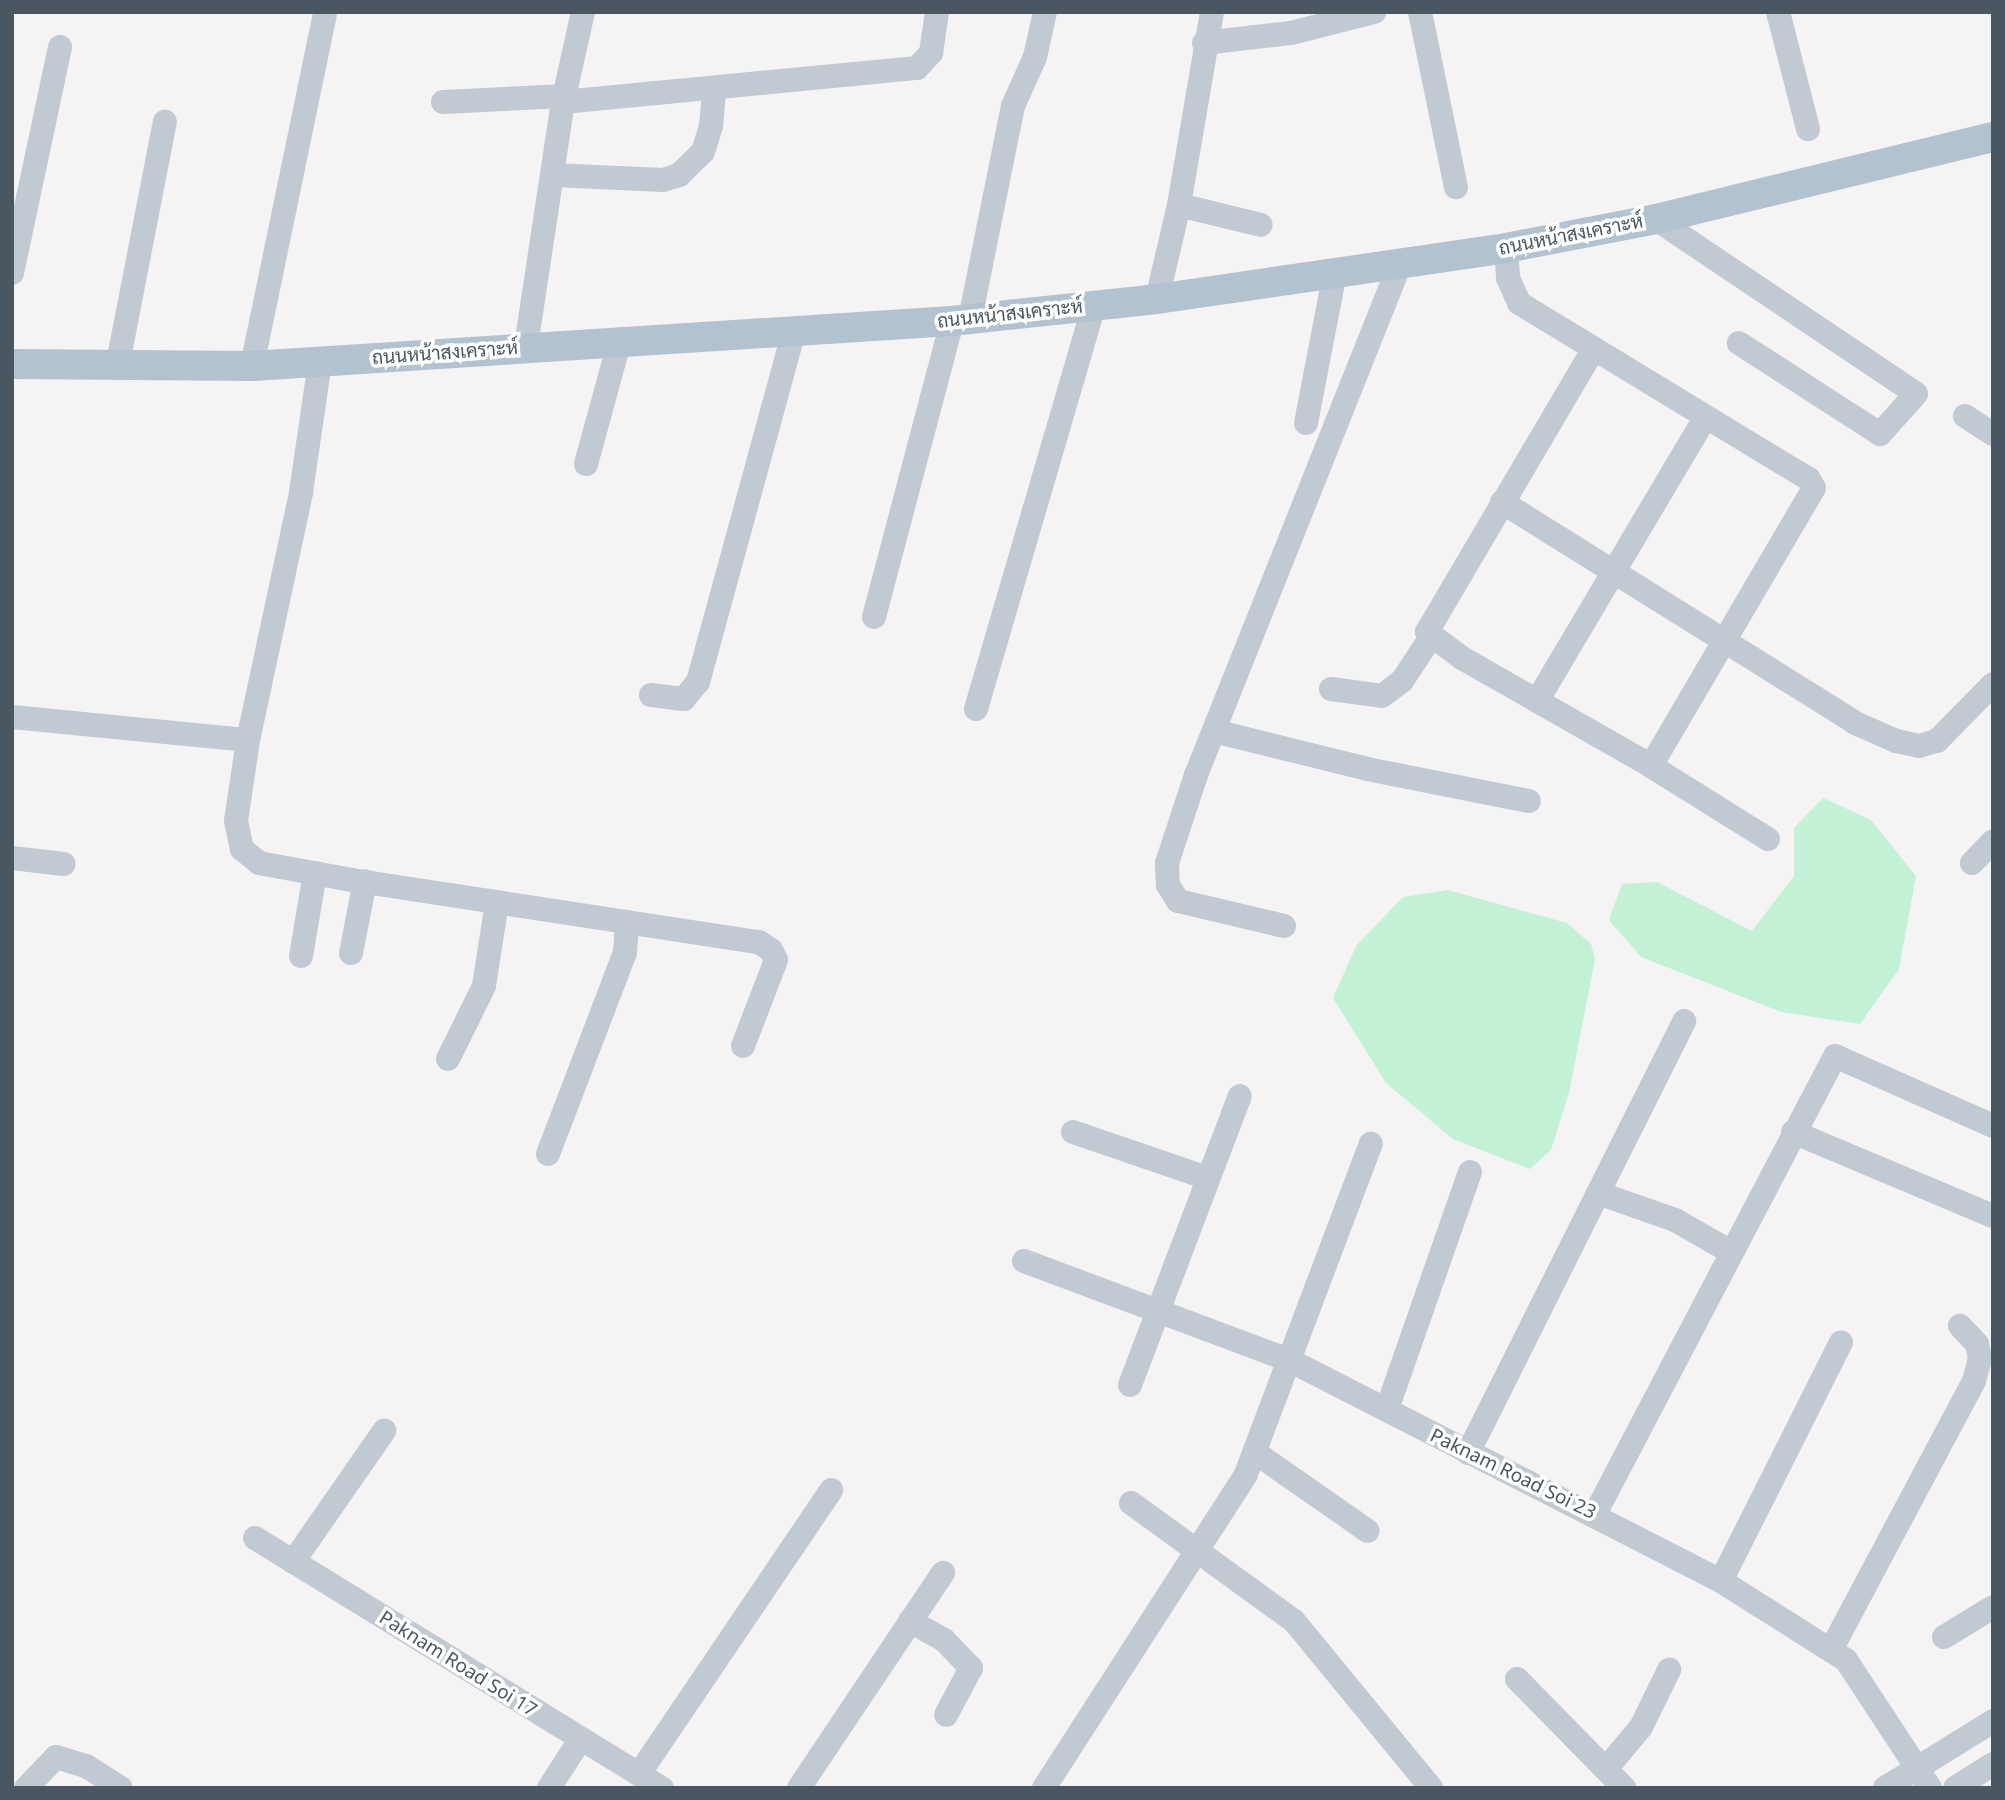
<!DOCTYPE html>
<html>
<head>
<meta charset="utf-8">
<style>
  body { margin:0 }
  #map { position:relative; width:2005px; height:1800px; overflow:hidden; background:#f5f3f3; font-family:"Noto Sans",Sarabun,sans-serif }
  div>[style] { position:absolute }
  .green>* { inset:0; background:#c3f1d5 }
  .minor>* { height:24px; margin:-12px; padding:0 12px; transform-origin:12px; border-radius:12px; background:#c1cad2 }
  .major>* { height:30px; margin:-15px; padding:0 15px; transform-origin:15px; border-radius:15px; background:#b3c2d1 }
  span { translate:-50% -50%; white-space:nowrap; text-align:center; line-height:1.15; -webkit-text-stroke:7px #fff; paint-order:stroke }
  .street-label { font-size:19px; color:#4a5661 }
  .frame { position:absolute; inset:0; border:14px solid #4a5661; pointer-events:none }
</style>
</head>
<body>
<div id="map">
  <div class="green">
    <i style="clip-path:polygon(1823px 798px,1871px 820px,1916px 876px,1899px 969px,1860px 1024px,1781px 1012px,1641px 957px,1609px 920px,1622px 884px,1657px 882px,1752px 931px,1794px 876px,1794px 828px)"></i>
    <i style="clip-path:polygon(1448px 890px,1567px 923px,1591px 944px,1595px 959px,1569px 1093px,1551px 1150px,1530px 1169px,1453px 1139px,1386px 1083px,1333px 998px,1356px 946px,1403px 897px)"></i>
  </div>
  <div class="minor">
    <i style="left:1420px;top:12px;width:179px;rotate:78.4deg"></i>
    <i style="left:1778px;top:12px;width:121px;rotate:75.6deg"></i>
    <i style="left:1204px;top:43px;width:88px;rotate:-6.6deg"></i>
    <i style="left:1291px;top:33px;width:86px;rotate:-14.2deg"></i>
    <i style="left:443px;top:102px;width:122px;rotate:-2.8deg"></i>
    <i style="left:563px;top:102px;width:356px;rotate:-5.5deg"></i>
    <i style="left:917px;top:68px;width:21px;rotate:-47deg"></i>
    <i style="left:931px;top:53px;width:41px;rotate:-81.7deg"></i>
    <i style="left:553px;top:175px;width:110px;rotate:2.6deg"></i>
    <i style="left:663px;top:180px;width:17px;rotate:-17deg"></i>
    <i style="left:679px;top:175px;width:33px;rotate:-44deg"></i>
    <i style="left:703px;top:152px;width:27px;rotate:-73deg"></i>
    <i style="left:711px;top:126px;width:38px;rotate:-85deg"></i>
    <i style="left:1179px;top:205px;width:84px;rotate:13.7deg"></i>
    <i style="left:1656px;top:219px;width:313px;rotate:33.9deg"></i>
    <i style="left:1916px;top:394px;width:54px;rotate:132deg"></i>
    <i style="left:1880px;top:434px;width:168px;rotate:-147.2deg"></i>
    <i style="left:1506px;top:248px;width:30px;rotate:86deg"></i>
    <i style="left:1508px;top:278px;width:27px;rotate:66deg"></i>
    <i style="left:1519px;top:303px;width:339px;rotate:31.3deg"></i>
    <i style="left:1809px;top:479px;width:10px;rotate:61deg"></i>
    <i style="left:1814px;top:488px;width:322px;rotate:120.4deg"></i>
    <i style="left:12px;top:273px;width:231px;rotate:-78deg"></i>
    <i style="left:1157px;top:299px;width:97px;rotate:-76.8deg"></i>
    <i style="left:1179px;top:205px;width:196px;rotate:-80.3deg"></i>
    <i style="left:970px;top:319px;width:217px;rotate:-78.6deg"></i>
    <i style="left:1013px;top:106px;width:54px;rotate:-65.8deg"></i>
    <i style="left:1035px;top:57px;width:46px;rotate:-77.5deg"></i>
    <i style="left:526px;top:346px;width:247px;rotate:-81.4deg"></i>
    <i style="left:563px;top:102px;width:92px;rotate:-77.5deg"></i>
    <i style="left:1593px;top:350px;width:327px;rotate:120.5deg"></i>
    <i style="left:1427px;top:632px;width:44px;rotate:36.6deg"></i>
    <i style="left:1462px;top:658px;width:218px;rotate:29.7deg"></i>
    <i style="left:1651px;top:766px;width:138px;rotate:32deg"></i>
    <i style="left:320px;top:362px;width:132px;rotate:98.3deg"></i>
    <i style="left:301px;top:493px;width:253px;rotate:102.1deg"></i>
    <i style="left:248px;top:740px;width:82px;rotate:98.4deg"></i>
    <i style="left:236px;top:821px;width:29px;rotate:78deg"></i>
    <i style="left:242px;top:849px;width:22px;rotate:39deg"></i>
    <i style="left:259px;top:863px;width:95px;rotate:10.4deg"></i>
    <i style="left:352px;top:880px;width:412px;rotate:8.7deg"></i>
    <i style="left:759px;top:942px;width:14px;rotate:34deg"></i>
    <i style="left:771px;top:950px;width:11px;rotate:63deg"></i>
    <i style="left:776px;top:960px;width:92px;rotate:111deg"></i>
    <i style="left:252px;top:366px;width:361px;rotate:-78.3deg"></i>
    <i style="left:117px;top:368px;width:251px;rotate:-79deg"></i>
    <i style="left:1965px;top:416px;width:33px;rotate:33deg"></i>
    <i style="left:1306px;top:423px;width:153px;rotate:-79.1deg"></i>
    <i style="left:586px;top:464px;width:129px;rotate:-74.7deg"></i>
    <i style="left:1502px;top:502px;width:416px;rotate:32deg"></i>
    <i style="left:1855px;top:723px;width:45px;rotate:23.7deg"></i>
    <i style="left:1896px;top:741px;width:24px;rotate:12deg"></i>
    <i style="left:1919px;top:746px;width:19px;rotate:-16deg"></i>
    <i style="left:1937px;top:741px;width:80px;rotate:-45.5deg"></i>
    <i style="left:874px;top:617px;width:306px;rotate:-75.2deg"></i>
    <i style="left:1331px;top:689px;width:51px;rotate:7.8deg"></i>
    <i style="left:1382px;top:696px;width:25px;rotate:-37deg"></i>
    <i style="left:1402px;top:681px;width:53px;rotate:-56.6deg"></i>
    <i style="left:651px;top:695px;width:33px;rotate:7deg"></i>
    <i style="left:684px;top:699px;width:22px;rotate:-51deg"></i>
    <i style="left:698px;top:682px;width:365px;rotate:-74.7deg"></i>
    <i style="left:1537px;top:701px;width:329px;rotate:-59.3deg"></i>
    <i style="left:976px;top:709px;width:420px;rotate:-73.7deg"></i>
    <i style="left:12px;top:717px;width:237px;rotate:5.6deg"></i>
    <i style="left:1214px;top:731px;width:158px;rotate:13.9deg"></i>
    <i style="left:1367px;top:769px;width:165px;rotate:11.2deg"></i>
    <i style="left:12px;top:858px;width:52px;rotate:6.6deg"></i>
    <i style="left:1972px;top:863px;width:30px;rotate:-46deg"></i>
    <i style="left:1284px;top:926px;width:109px;rotate:-166.7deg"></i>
    <i style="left:1178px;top:901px;width:19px;rotate:-122deg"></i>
    <i style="left:1168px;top:885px;width:22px;rotate:-93deg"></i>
    <i style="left:1167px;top:863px;width:93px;rotate:-71.8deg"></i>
    <i style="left:1196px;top:775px;width:550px;rotate:-68.24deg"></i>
    <i style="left:351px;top:953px;width:73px;rotate:-79deg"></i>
    <i style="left:301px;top:956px;width:84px;rotate:-80.4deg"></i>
    <i style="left:448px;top:1059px;width:81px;rotate:-63.7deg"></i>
    <i style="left:484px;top:986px;width:85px;rotate:-81.2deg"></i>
    <i style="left:1073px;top:1132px;width:142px;rotate:18.9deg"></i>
    <i style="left:1793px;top:1132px;width:217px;rotate:22.8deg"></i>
    <i style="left:548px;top:1154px;width:216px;rotate:-69.1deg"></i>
    <i style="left:625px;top:952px;width:30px;rotate:-86deg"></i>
    <i style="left:1598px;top:1193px;width:82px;rotate:19.3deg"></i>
    <i style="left:1675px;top:1220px;width:64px;rotate:29.7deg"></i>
    <i style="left:1024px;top:1261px;width:285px;rotate:20.5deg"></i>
    <i style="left:1291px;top:1361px;width:483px;rotate:27.1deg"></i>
    <i style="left:1721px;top:1581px;width:148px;rotate:32.3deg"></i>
    <i style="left:1846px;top:1660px;width:153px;rotate:56.7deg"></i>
    <i style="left:1130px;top:1385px;width:309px;rotate:-69.2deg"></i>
    <i style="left:1387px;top:1409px;width:251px;rotate:-70.7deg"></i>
    <i style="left:1256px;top:1453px;width:136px;rotate:34.9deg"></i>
    <i style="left:1468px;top:1453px;width:483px;rotate:-63.4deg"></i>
    <i style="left:1131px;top:1503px;width:201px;rotate:35.9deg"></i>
    <i style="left:1294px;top:1621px;width:216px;rotate:50.6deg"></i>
    <i style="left:1595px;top:1514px;width:517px;rotate:-62.34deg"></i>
    <i style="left:1835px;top:1056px;width:173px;rotate:23.9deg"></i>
    <i style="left:255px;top:1538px;width:478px;rotate:31.6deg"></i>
    <i style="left:293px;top:1562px;width:160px;rotate:-55.2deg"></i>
    <i style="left:1721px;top:1581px;width:267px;rotate:-63.3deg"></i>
    <i style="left:910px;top:1621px;width:39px;rotate:29deg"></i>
    <i style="left:944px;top:1640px;width:39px;rotate:46deg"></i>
    <i style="left:971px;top:1668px;width:53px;rotate:118deg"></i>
    <i style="left:1944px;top:1637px;width:57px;rotate:-31.5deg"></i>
    <i style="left:1832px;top:1648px;width:302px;rotate:-62deg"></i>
    <i style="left:1974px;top:1381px;width:24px;rotate:-75deg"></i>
    <i style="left:1980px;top:1358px;width:14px;rotate:-102deg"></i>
    <i style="left:1977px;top:1344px;width:25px;rotate:-133deg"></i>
    <i style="left:1517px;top:1679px;width:153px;rotate:45.5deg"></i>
    <i style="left:1606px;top:1769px;width:55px;rotate:-50.2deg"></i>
    <i style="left:1641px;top:1727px;width:64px;rotate:-63.8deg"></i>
    <i style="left:639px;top:1774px;width:343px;rotate:-55.9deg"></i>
    <i style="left:26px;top:1788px;width:43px;rotate:-45.9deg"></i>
    <i style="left:56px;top:1757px;width:31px;rotate:17deg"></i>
    <i style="left:86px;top:1766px;width:41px;rotate:32.2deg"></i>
    <i style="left:549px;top:1788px;width:57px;rotate:-57.1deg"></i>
    <i style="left:799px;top:1788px;width:259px;rotate:-56.2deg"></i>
    <i style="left:1044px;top:1788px;width:373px;rotate:-57.2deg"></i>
    <i style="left:1246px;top:1474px;width:353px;rotate:-69.3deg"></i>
    <i style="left:1885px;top:1788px;width:127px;rotate:-31.8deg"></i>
    <i style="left:1955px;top:1788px;width:45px;rotate:-32.3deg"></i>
  </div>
  <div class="major">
    <i style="left:12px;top:364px;width:240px;rotate:0.5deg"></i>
    <i style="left:252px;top:366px;width:701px;rotate:-3.68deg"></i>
    <i style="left:952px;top:321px;width:206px;rotate:-6.1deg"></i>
    <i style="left:1157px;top:299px;width:353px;rotate:-8.3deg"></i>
    <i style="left:1506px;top:248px;width:153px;rotate:-10.9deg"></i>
    <i style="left:1656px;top:219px;width:347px;rotate:-13.7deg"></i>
  </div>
  <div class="street-label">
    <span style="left:1571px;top:235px;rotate:-11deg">ถนนหน้าสงเคราะห์</span>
    <span style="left:1010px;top:314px;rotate:-6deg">ถนนหน้าสงเคราะห์</span>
    <span style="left:445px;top:353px;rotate:-4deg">ถนนหน้าสงเคราะห์</span>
    <span style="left:1513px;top:1474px;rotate:26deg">Paknam Road Soi 23</span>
    <span style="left:458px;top:1664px;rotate:32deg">Paknam Road Soi 17</span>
  </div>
  <div class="frame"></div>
</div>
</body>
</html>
